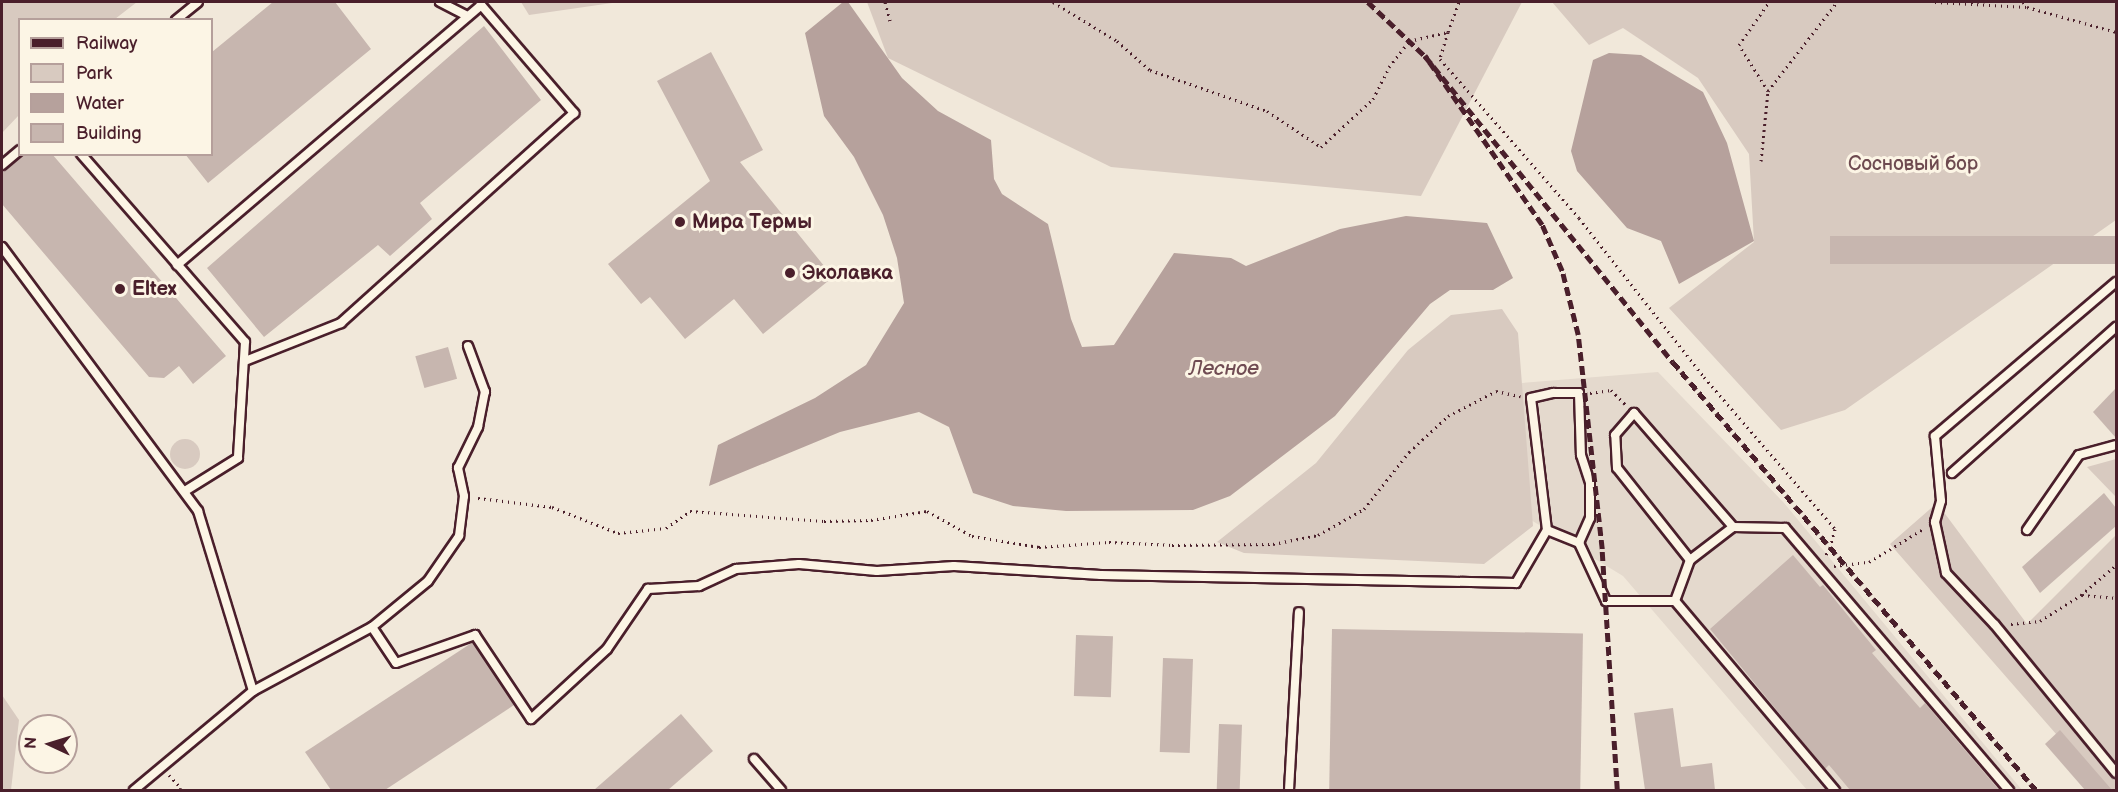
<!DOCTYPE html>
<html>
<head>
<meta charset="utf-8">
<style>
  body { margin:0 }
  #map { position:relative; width:2118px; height:792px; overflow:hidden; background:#f1e8da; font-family:"Balsamiq Sans",sans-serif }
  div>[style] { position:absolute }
  .built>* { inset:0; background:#e4d9cd }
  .green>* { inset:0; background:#d8cac0 }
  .round { border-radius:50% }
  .water>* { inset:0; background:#b6a19c }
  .building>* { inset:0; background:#c7b6af; transform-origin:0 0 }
  .path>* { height:3px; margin-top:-1.5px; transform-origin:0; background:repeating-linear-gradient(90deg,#4a1f2b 0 1.5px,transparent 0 6px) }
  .roads { filter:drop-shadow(2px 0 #4a1f2b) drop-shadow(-2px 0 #4a1f2b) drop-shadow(0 2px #4a1f2b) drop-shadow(0 -2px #4a1f2b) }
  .lane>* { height:8px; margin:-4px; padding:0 4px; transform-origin:4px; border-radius:4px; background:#fcf5e5 }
  .rail>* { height:4.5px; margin-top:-2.25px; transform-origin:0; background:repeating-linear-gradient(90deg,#4a1f2b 0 9px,transparent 0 13.5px) }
  .dots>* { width:16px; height:16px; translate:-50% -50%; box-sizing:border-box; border:3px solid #fcf5e5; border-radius:50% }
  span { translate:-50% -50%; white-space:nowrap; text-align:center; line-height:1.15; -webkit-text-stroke:6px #fcf5e5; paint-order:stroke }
  .park-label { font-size:20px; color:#6e4a50 }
  .poi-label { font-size:20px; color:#4a1f2b; font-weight:700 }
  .left { translate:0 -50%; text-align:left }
  .water-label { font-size:21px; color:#704c53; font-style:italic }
  .frame { position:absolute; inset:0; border:3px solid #4a1f2b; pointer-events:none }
  .legend { position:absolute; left:18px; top:18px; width:195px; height:138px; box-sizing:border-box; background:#fcf5e5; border:2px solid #b59f9b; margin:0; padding:8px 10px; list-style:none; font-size:18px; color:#4a1f2b }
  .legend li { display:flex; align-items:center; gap:12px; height:30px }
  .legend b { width:30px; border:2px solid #b59f9b }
  .north { position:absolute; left:18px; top:714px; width:60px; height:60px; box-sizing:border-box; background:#fcf5e5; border:2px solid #b59f9b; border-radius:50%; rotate:274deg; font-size:16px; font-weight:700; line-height:24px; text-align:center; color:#4a1f2b }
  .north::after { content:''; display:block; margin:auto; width:21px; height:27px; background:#4a1f2b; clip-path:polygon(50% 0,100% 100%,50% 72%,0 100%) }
</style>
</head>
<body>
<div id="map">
  <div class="built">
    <i style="clip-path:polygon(1658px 372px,1784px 503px,2022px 790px,1807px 790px,1623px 576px,1516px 511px,1522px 383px)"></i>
  </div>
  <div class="green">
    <i style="clip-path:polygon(2px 2px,137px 2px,115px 19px,20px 20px,19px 115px,2px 133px)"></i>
    <i style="clip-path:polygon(521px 2px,619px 2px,529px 15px)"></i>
    <i style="clip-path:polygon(867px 2px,1522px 2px,1421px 196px,1111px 167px,888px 58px)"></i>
    <i style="clip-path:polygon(1552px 2px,2116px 2px,2116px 220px,1845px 410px,1781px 430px,1669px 308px,1754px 242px,1749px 154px,1698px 78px,1623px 28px,1589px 45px)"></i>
    <i style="clip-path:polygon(1502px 309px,1518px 333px,1533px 526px,1484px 564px,1244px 553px,1217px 542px,1316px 463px,1408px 350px,1451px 315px)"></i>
    <i class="round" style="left:170px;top:439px;width:30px;height:30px"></i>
    <i style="clip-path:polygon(2116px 459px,2116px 497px,2087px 467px)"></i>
    <i style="clip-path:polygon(1937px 503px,2027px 624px,2116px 535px,2116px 790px,2105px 790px,1890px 544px)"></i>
    <i style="clip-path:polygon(2px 695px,19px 720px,11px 790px,2px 790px)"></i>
  </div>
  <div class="water">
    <i style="clip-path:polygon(843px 2px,848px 2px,902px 78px,938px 111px,991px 140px,994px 179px,1002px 194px,1048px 224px,1071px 319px,1082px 347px,1114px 345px,1174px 253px,1231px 258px,1246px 266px,1340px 229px,1406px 216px,1487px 223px,1513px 278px,1493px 290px,1450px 290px,1430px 304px,1335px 416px,1230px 496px,1193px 510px,1066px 511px,1013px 506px,973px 493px,949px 427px,919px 412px,840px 432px,709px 486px,718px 445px,815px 398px,866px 365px,904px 303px,897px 258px,883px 215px,854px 157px,824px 116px,805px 33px)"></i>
    <i style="clip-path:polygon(1609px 53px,1641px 55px,1703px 92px,1727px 143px,1754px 241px,1679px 284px,1661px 241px,1627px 228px,1577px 171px,1571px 151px,1593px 60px)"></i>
  </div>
  <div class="building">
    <i style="clip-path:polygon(273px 2px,335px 2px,371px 49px,208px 183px,185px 154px,212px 154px,212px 52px)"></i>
    <i style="clip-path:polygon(484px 26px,541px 100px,420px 203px,432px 219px,390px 256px,378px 245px,264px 337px,207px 268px)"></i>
    <i style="clip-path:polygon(711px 52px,763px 150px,740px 162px,833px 277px,763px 334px,734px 299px,685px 339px,650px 297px,641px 304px,608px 264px,710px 181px,657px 81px)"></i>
    <i style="clip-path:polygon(25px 154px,52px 154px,226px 356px,193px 384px,179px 366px,164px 378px,149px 377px,2px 204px,2px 173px)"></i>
    <i style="left:2116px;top:236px;width:28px;height:286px;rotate:90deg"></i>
    <i style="left:448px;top:347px;width:33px;height:34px;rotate:74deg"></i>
    <i style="clip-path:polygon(2116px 388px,2116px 438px,2093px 412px)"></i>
    <i style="clip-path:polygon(2104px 493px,2116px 508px,2116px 526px,2040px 593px,2022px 567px)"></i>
    <i style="clip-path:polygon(1793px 555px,1820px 587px,1823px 585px,1876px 650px,1872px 653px,1920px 708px,1925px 703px,1999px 790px,1850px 790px,1829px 765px,1825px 769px,1710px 629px)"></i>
    <i style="left:1332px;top:629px;width:251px;height:161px;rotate:1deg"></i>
    <i style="left:1076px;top:635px;width:37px;height:61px;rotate:2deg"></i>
    <i style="clip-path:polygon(473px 642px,514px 705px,385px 790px,331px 790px,305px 752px)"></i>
    <i style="left:1163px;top:658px;width:30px;height:94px;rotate:2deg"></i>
    <i style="clip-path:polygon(1673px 708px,1681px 767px,1712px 763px,1715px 790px,1645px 790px,1634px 713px)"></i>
    <i style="clip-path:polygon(681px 714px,713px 751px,668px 790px,594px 790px)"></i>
    <i style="left:1219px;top:724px;width:23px;height:66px;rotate:2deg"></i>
    <i style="clip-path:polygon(2060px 730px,2112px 790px,2085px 790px,2045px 744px)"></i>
  </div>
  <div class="path">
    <i style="left:885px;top:2px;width:23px;rotate:75deg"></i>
    <i style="left:1053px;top:2px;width:75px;rotate:31.4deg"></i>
    <i style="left:1117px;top:41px;width:44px;rotate:41.3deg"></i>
    <i style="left:1150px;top:70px;width:124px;rotate:19.3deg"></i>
    <i style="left:1267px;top:111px;width:65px;rotate:33.7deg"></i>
    <i style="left:1321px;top:147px;width:71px;rotate:-42.7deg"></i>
    <i style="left:1373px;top:99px;width:36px;rotate:-63deg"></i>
    <i style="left:1389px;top:67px;width:33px;rotate:-52deg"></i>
    <i style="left:1409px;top:41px;width:40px;rotate:-13deg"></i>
    <i style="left:1448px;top:32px;width:32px;rotate:-70deg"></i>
    <i style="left:1935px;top:2px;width:92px;rotate:3.1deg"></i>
    <i style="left:2027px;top:7px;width:92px;rotate:15.7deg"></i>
    <i style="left:2023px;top:2px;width:6px;rotate:51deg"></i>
    <i style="left:1448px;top:32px;width:28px;rotate:107deg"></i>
    <i style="left:1440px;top:59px;width:211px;rotate:48.8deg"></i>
    <i style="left:1579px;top:218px;width:202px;rotate:51.8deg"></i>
    <i style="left:1704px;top:377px;width:201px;rotate:49.2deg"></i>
    <i style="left:1835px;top:529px;width:20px;rotate:105deg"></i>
    <i style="left:1830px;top:548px;width:9px;rotate:122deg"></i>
    <i style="left:1768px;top:91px;width:54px;rotate:-122.2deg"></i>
    <i style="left:1739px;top:45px;width:52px;rotate:-55.1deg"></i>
    <i style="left:1761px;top:161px;width:70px;rotate:-84.3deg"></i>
    <i style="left:1768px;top:91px;width:113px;rotate:-52.2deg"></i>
    <i style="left:1590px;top:393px;width:21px;rotate:-8deg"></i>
    <i style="left:1611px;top:390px;width:20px;rotate:45deg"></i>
    <i style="left:478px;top:498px;width:75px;rotate:6.9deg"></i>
    <i style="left:552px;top:507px;width:71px;rotate:21.5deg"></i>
    <i style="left:618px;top:533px;width:48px;rotate:-5.9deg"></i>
    <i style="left:666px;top:528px;width:29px;rotate:-35deg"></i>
    <i style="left:690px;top:511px;width:134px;rotate:4.3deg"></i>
    <i style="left:824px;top:521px;width:47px;rotate:-1.2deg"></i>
    <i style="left:871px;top:520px;width:57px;rotate:-9.1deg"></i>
    <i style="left:927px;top:511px;width:51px;rotate:29.1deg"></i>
    <i style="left:972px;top:536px;width:68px;rotate:9.3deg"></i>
    <i style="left:1039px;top:547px;width:70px;rotate:-4.1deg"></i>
    <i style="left:1109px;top:542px;width:63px;rotate:2.7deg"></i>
    <i style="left:1172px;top:545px;width:101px;rotate:-0.6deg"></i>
    <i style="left:1273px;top:544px;width:46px;rotate:-11.3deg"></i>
    <i style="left:1318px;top:535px;width:53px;rotate:-29.5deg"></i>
    <i style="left:1364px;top:509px;width:73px;rotate:-51.7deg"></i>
    <i style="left:1409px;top:452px;width:53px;rotate:-42.7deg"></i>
    <i style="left:1448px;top:416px;width:54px;rotate:-27.5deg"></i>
    <i style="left:1496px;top:391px;width:25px;rotate:12deg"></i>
    <i style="left:1834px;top:566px;width:35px;rotate:-7deg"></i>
    <i style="left:1869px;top:562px;width:63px;rotate:-31.4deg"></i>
    <i style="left:2082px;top:595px;width:34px;rotate:5deg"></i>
    <i style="left:2011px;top:624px;width:29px;rotate:-6deg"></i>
    <i style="left:2040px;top:621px;width:49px;rotate:-32.4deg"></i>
    <i style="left:2081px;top:595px;width:46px;rotate:-40.6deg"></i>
    <i style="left:169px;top:775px;width:18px;rotate:47deg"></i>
    <i style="left:181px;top:788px;width:2px;rotate:117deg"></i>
  </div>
  <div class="roads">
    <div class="lane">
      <i style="left:440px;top:2px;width:31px;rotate:27deg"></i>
      <i style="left:176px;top:20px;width:28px;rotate:-39deg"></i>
      <i style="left:81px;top:154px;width:249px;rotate:48.9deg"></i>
      <i style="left:245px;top:342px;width:116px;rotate:93.5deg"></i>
      <i style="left:238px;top:458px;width:62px;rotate:148.1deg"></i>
      <i style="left:2px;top:165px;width:23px;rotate:-40deg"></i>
      <i style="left:2px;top:247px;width:329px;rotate:53.4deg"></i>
      <i style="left:198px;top:511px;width:188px;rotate:73deg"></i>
      <i style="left:253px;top:691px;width:155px;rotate:140.2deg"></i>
      <i style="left:177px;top:265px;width:400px;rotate:-40.5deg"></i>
      <i style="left:481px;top:5px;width:143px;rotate:49.3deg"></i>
      <i style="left:574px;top:113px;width:314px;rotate:138deg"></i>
      <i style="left:341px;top:323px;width:103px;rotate:158.4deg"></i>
      <i style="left:2116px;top:282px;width:238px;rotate:139.6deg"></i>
      <i style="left:1935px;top:436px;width:65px;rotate:84.7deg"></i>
      <i style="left:1941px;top:501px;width:22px;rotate:106deg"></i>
      <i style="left:1935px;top:522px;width:52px;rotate:77.8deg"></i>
      <i style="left:1946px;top:573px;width:71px;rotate:46.7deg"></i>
      <i style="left:1995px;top:625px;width:191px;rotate:50.7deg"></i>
      <i style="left:1952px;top:473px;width:220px;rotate:-41.7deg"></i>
      <i style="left:1547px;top:530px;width:133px;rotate:-96.9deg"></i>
      <i style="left:1531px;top:398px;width:23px;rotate:-13deg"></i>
      <i style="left:1553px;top:393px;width:26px"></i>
      <i style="left:1579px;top:393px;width:62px;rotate:88.2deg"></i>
      <i style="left:1581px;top:455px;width:28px;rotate:72deg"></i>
      <i style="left:1590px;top:482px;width:36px;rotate:90deg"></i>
      <i style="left:1590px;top:518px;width:27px;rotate:114deg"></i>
      <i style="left:2027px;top:530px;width:91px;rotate:-55.3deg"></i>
      <i style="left:2079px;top:455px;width:38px;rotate:-15deg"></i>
      <i style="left:1690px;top:560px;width:117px;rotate:-128.4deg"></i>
      <i style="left:1617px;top:468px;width:33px;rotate:-93deg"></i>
      <i style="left:1615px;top:435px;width:29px;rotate:-49deg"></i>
      <i style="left:1634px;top:413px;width:151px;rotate:49deg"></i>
      <i style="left:1675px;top:601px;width:44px;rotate:-69.9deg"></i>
      <i style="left:1690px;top:560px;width:54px;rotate:-37.5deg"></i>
      <i style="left:1733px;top:527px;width:52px;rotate:1.1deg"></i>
      <i style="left:1785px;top:528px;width:345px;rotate:49.5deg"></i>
      <i style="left:372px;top:627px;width:72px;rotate:-39.4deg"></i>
      <i style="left:428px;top:581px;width:55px;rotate:-55.4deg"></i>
      <i style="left:459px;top:536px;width:40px;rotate:-82.9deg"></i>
      <i style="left:464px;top:496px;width:29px;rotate:-102deg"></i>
      <i style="left:458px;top:468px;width:46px;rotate:-64deg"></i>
      <i style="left:478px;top:427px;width:36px;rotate:-79deg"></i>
      <i style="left:485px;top:392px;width:49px;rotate:-110.3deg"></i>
      <i style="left:253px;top:691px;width:135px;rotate:-28.3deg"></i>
      <i style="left:372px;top:627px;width:43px;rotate:56.3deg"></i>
      <i style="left:396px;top:663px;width:84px;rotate:-19.5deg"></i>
      <i style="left:475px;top:635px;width:101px;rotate:56.3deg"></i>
      <i style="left:531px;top:719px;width:103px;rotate:-42.6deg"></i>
      <i style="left:607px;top:649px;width:73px;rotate:-55.7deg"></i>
      <i style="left:648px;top:589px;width:51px;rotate:-3.4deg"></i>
      <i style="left:699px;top:586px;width:41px;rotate:-24.7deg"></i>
      <i style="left:736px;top:569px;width:63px;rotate:-4.5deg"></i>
      <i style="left:799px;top:564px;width:78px;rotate:5.1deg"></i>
      <i style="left:877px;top:571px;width:77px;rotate:-3.7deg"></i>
      <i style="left:954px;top:566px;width:147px;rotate:3.5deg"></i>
      <i style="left:1101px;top:575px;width:415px;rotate:1.1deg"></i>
      <i style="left:1516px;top:583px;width:61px;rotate:-59.7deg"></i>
      <i style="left:1547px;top:530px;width:35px;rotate:22deg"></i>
      <i style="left:1579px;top:543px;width:64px;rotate:65deg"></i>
      <i style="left:1606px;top:601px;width:69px"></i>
      <i style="left:1675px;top:601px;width:248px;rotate:49.8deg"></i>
      <i style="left:754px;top:759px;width:41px;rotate:48.9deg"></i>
      <i style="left:1289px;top:790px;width:178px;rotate:-86.8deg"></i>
    </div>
  </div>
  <div class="rail">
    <i style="left:1368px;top:2px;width:79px;rotate:43.5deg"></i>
    <i style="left:1617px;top:790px;width:241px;rotate:-93.6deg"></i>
    <i style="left:1602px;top:549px;width:215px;rotate:-96.4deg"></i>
    <i style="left:1578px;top:335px;width:66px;rotate:-104deg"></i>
    <i style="left:1562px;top:271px;width:50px;rotate:-113.5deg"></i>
    <i style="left:1542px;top:225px;width:206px;rotate:-124.7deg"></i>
    <i style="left:1425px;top:56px;width:394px;rotate:51deg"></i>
    <i style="left:1673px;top:362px;width:561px;rotate:49.7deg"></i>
  </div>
  <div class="dots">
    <i style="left:680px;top:222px;background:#4a1f2b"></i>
    <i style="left:790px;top:273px;background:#4a1f2b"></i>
    <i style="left:120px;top:289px;background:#4a1f2b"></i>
  </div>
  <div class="park-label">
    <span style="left:1913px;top:164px">Сосновый бор</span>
  </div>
  <div class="poi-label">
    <span class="left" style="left:692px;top:222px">Мира Термы</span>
    <span class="left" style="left:802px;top:273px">Эколавка</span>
    <span class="left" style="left:132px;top:289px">Eltex</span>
  </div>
  <div class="water-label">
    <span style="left:1224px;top:369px">Лесное</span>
  </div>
  <div class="frame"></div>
  <ul class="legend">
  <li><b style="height:8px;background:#4a1f2b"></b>Railway</li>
  <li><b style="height:16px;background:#d8cac0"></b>Park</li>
  <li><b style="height:16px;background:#b6a19c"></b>Water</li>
  <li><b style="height:16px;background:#c7b6af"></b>Building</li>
  </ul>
  <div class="north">N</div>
</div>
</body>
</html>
